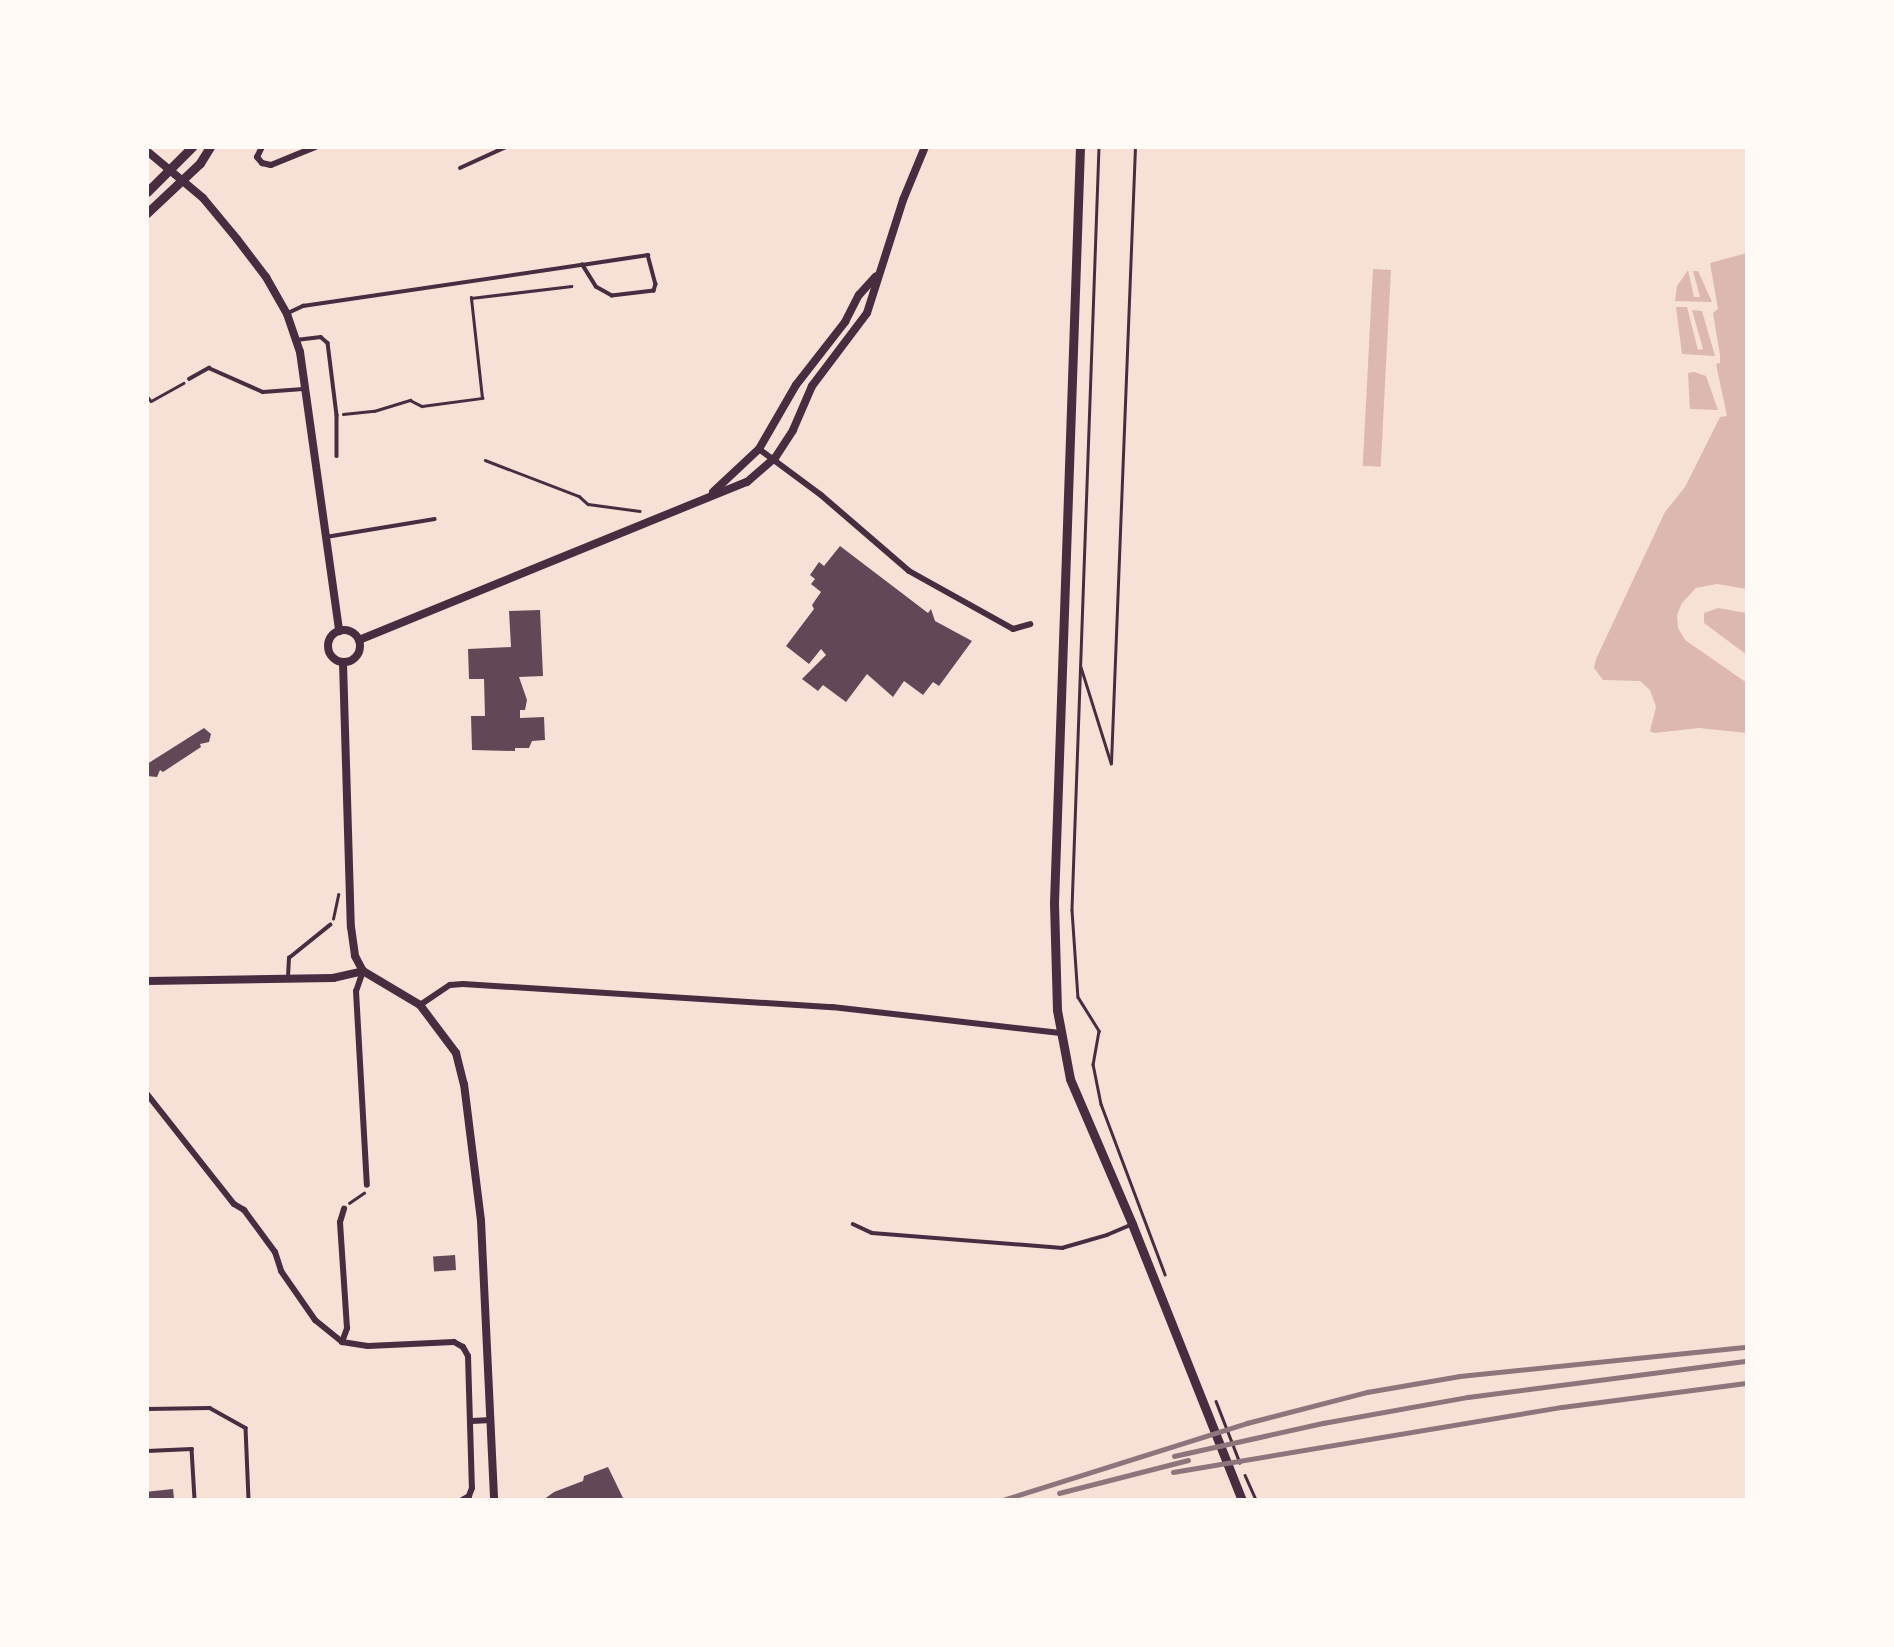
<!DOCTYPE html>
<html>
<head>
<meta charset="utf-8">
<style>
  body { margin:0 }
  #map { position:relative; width:1894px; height:1647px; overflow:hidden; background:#f7e1d7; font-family:"Open Sans",sans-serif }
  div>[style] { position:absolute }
  .water>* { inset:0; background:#dcb8b0; transform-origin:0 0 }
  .building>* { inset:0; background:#644757; transform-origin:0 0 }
  .path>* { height:2.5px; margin:-1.25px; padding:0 1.25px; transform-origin:1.25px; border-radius:1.25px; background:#4a2c40 }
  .service>* { height:3.5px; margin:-1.75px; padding:0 1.75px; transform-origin:1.75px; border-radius:1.75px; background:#4a2c40 }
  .minor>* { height:6px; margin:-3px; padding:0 3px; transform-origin:3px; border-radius:3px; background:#4a2c40 }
  .tertiary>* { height:8px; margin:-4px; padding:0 4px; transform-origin:4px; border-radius:4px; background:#4a2c40 }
  .tertiary>.ring { margin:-4px; padding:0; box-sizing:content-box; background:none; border:8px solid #4a2c40; border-radius:50% }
  .secondary>* { height:9px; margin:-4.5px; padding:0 4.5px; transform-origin:4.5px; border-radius:4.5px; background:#4a2c40 }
  .rail>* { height:4.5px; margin:-2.25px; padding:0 2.25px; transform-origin:2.25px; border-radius:2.25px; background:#8f747c }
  span { translate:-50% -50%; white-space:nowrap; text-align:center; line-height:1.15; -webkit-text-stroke:5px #fffaf5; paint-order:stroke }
  .frame { position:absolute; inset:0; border:149px solid #fffaf5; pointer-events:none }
</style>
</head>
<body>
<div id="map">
  <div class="water">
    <i style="clip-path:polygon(1747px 253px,1747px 589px,1717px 584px,1696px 588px,1682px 603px,1677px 615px,1678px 628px,1685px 640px,1747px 683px,1747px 733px,1699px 728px,1654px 733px,1650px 731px,1656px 707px,1650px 690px,1640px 681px,1603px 680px,1594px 668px,1596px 659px,1665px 512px,1685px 487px,1720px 417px,1727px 416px,1716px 364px,1720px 363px,1720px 355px,1713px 313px,1718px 309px,1710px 263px)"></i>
    <i style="left:1373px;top:269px;width:18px;height:197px;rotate:3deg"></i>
    <i style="clip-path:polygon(1688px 270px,1694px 297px,1700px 297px,1693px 271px,1698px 271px,1712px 302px,1675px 301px,1677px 286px)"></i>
    <i style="clip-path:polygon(1676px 307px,1687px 307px,1698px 350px,1703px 349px,1692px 310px,1702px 311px,1715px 356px,1682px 354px)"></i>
    <i style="clip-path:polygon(1694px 372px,1706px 376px,1718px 410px,1690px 409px,1688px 373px)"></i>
    <i style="clip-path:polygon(1718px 608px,1747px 613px,1747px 655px,1704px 623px,1704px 613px)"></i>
  </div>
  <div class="building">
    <i style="clip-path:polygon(840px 546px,928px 613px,931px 609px,935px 621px,972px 641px,939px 686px,933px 682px,923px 695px,904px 681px,893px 697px,867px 674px,846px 702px,823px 685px,818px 691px,802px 679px,826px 655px,821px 649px,809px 664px,786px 646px,814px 609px,812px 605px,821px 592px,811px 584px,815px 579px,810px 575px,819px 562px,824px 566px)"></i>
    <i style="clip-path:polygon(540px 610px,543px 676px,519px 677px,527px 700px,525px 710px,520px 710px,520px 718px,544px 717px,545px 740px,532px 741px,529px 748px,515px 748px,515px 751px,472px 750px,471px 716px,485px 716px,484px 679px,469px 679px,468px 649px,511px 647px,509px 611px)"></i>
    <i style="clip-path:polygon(204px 728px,211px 734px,209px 742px,200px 744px,201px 747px,163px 772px,160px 770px,157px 777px,147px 776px,147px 764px)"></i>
    <i style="left:455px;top:1255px;width:15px;height:22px;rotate:86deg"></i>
    <i style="clip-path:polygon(608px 1467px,624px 1500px,543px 1500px,554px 1492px,583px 1481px,584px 1476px)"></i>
    <i style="left:173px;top:1489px;width:9px;height:26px;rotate:84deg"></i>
  </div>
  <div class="path">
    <i style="left:1099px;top:147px;width:763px;rotate:92.03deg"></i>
    <i style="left:1072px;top:910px;width:87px;rotate:86.1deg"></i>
    <i style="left:1078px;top:997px;width:40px;rotate:58deg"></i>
    <i style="left:1099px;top:1031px;width:34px;rotate:100deg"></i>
    <i style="left:1093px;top:1064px;width:41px;rotate:78.7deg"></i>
    <i style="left:1101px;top:1104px;width:182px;rotate:69.4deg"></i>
    <i style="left:147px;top:396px;width:6px;rotate:51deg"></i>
    <i style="left:151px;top:401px;width:37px;rotate:-29deg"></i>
    <i style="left:343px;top:414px;width:31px;rotate:-6deg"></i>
    <i style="left:374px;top:411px;width:38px;rotate:-17deg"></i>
    <i style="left:410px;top:400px;width:13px;rotate:27deg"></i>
    <i style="left:422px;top:406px;width:61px;rotate:-7.6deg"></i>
    <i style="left:482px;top:398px;width:101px;rotate:-96.3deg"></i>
    <i style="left:471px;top:298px;width:101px;rotate:-6.8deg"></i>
    <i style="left:485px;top:460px;width:101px;rotate:21deg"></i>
    <i style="left:579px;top:496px;width:12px;rotate:42deg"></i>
    <i style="left:588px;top:504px;width:52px;rotate:7.7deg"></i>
    <i style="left:1081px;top:667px;width:101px;rotate:72.6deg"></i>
    <i style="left:1111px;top:763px;width:616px;rotate:-87.77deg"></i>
    <i style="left:333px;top:919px;width:25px;rotate:-78deg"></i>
    <i style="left:349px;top:1203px;width:18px;rotate:-34deg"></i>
    <i style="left:1216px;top:1401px;width:66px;rotate:68.8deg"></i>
    <i style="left:1245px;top:1475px;width:27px;rotate:66deg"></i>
  </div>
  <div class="service">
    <i style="left:460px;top:168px;width:51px;rotate:-24.5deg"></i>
    <i style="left:288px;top:313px;width:17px;rotate:-25deg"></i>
    <i style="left:303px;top:306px;width:282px;rotate:-8.4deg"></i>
    <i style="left:582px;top:265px;width:67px;rotate:-8.6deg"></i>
    <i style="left:648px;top:255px;width:30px;rotate:75deg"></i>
    <i style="left:656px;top:284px;width:7px;rotate:106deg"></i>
    <i style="left:654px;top:291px;width:42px;rotate:173.2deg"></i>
    <i style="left:612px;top:296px;width:18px;rotate:-151deg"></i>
    <i style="left:596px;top:287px;width:26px;rotate:-122deg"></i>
    <i style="left:296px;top:340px;width:25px;rotate:-7deg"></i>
    <i style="left:321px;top:337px;width:9px;rotate:41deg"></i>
    <i style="left:328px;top:343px;width:73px;rotate:82.9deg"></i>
    <i style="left:337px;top:415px;width:41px;rotate:90deg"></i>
    <i style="left:189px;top:379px;width:23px;rotate:-29deg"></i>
    <i style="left:209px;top:368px;width:59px;rotate:24deg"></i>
    <i style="left:263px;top:392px;width:40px;rotate:-4.3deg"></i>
    <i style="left:326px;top:537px;width:110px;rotate:-9.4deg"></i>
    <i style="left:288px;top:977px;width:19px;rotate:-87deg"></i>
    <i style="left:289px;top:958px;width:53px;rotate:-38.8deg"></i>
    <i style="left:853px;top:1224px;width:21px;rotate:25deg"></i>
    <i style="left:872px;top:1233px;width:191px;rotate:4.5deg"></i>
    <i style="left:1062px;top:1248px;width:47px;rotate:-16.1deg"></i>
    <i style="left:1107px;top:1235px;width:25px;rotate:-23deg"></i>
    <i style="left:147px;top:1409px;width:63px;rotate:-0.9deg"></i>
    <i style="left:210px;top:1408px;width:41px;rotate:29.1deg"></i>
    <i style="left:246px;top:1428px;width:72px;rotate:87.6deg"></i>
    <i style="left:147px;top:1451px;width:45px;rotate:-2.5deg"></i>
    <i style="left:192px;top:1449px;width:51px;rotate:86.6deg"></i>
  </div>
  <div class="minor">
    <i style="left:262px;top:147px;width:11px;rotate:117deg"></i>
    <i style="left:257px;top:157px;width:8px;rotate:50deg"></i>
    <i style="left:262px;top:163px;width:9px;rotate:13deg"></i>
    <i style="left:271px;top:165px;width:48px;rotate:-22.2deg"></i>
    <i style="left:759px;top:449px;width:77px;rotate:36.6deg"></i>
    <i style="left:821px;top:495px;width:116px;rotate:40.8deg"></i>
    <i style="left:909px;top:571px;width:119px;rotate:29.1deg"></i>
    <i style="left:1013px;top:629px;width:18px;rotate:-16deg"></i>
    <i style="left:363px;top:971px;width:21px;rotate:109deg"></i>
    <i style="left:356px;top:991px;width:194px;rotate:86.8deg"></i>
    <i style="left:420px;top:1005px;width:36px;rotate:-34deg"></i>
    <i style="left:450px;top:985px;width:13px;rotate:-4deg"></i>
    <i style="left:463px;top:984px;width:370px;rotate:3.6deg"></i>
    <i style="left:832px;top:1007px;width:230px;rotate:6.5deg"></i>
    <i style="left:147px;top:1094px;width:140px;rotate:51.7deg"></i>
    <i style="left:234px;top:1204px;width:12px;rotate:31deg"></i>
    <i style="left:244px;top:1210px;width:52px;rotate:53.6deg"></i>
    <i style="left:275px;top:1252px;width:20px;rotate:72deg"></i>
    <i style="left:281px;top:1271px;width:60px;rotate:55.2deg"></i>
    <i style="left:315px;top:1320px;width:35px;rotate:39deg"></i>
    <i style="left:342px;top:1342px;width:26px;rotate:9deg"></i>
    <i style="left:368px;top:1346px;width:86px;rotate:-2.7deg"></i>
    <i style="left:454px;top:1342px;width:10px;rotate:29deg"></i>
    <i style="left:463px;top:1347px;width:10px;rotate:61deg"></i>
    <i style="left:468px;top:1356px;width:132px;rotate:88.3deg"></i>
    <i style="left:472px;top:1488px;width:9px;rotate:111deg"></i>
    <i style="left:469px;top:1496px;width:8px;rotate:150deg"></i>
    <i style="left:342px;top:1342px;width:15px;rotate:-70deg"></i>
    <i style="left:347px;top:1328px;width:106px;rotate:-93.8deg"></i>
    <i style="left:340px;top:1222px;width:14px;rotate:-73deg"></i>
    <i style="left:472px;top:1421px;width:19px;rotate:-3deg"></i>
  </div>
  <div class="tertiary">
    <i style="left:147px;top:151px;width:73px;rotate:40deg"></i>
    <i style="left:203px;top:198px;width:53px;rotate:50.3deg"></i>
    <i style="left:237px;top:239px;width:48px;rotate:52.7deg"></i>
    <i style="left:266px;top:277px;width:43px;rotate:60.4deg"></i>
    <i style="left:287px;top:314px;width:40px;rotate:71.1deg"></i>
    <i style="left:300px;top:352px;width:282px;rotate:82deg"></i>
    <i style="left:713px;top:492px;width:63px;rotate:-43.1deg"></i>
    <i style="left:759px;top:449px;width:74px;rotate:-60deg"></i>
    <i style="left:796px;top:385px;width:80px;rotate:-52.1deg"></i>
    <i style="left:845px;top:322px;width:30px;rotate:-63deg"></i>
    <i style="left:859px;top:295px;width:25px;rotate:-48deg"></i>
    <i class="ring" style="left:328px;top:630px;width:24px;height:24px"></i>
    <i style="left:359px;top:640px;width:419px;rotate:-22.2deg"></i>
    <i style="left:747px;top:482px;width:37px;rotate:-41deg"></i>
    <i style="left:775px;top:458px;width:33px;rotate:-57deg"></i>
    <i style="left:793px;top:430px;width:48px;rotate:-66.6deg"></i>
    <i style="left:812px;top:386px;width:91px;rotate:-53deg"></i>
    <i style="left:867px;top:313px;width:119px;rotate:-72.3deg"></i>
    <i style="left:903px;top:200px;width:57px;rotate:-67.5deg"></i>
    <i style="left:343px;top:663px;width:264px;rotate:88.3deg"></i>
    <i style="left:351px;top:927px;width:29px;rotate:82deg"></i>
    <i style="left:355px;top:956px;width:17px;rotate:62deg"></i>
    <i style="left:363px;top:971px;width:66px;rotate:30.8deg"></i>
    <i style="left:420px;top:1005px;width:60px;rotate:53.1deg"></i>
    <i style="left:456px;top:1053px;width:32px;rotate:76deg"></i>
    <i style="left:464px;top:1084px;width:138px;rotate:82.9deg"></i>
    <i style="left:481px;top:1221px;width:279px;rotate:87.3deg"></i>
    <i style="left:147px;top:981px;width:186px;rotate:-0.9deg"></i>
    <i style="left:333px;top:978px;width:31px;rotate:-13deg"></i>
  </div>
  <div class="secondary">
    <i style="left:1080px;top:147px;width:756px;rotate:91.97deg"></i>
    <i style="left:1054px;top:903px;width:107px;rotate:88.4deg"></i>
    <i style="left:1057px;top:1010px;width:70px;rotate:79.3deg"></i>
    <i style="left:1070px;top:1079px;width:158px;rotate:66.8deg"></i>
    <i style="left:1132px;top:1224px;width:297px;rotate:68.3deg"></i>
    <i style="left:147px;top:192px;width:64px;rotate:-45deg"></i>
    <i style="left:147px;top:213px;width:73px;rotate:-43.3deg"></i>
    <i style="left:200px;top:163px;width:19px;rotate:-58deg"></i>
  </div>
  <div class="rail">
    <i style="left:1174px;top:1456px;width:153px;rotate:-12.5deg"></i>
    <i style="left:1323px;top:1423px;width:147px;rotate:-10.2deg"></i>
    <i style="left:1468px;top:1397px;width:281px;rotate:-7.4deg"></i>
    <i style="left:1173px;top:1472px;width:394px;rotate:-9.5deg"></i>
    <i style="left:1562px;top:1407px;width:187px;rotate:-7.4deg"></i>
    <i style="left:1059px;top:1493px;width:133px;rotate:-14.3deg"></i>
    <i style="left:1003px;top:1500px;width:256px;rotate:-17.5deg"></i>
    <i style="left:1247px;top:1423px;width:124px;rotate:-14.5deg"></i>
    <i style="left:1367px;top:1392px;width:94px;rotate:-9.8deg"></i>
    <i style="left:1460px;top:1376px;width:288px;rotate:-5.8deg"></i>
  </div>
  <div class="frame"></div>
</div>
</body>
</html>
